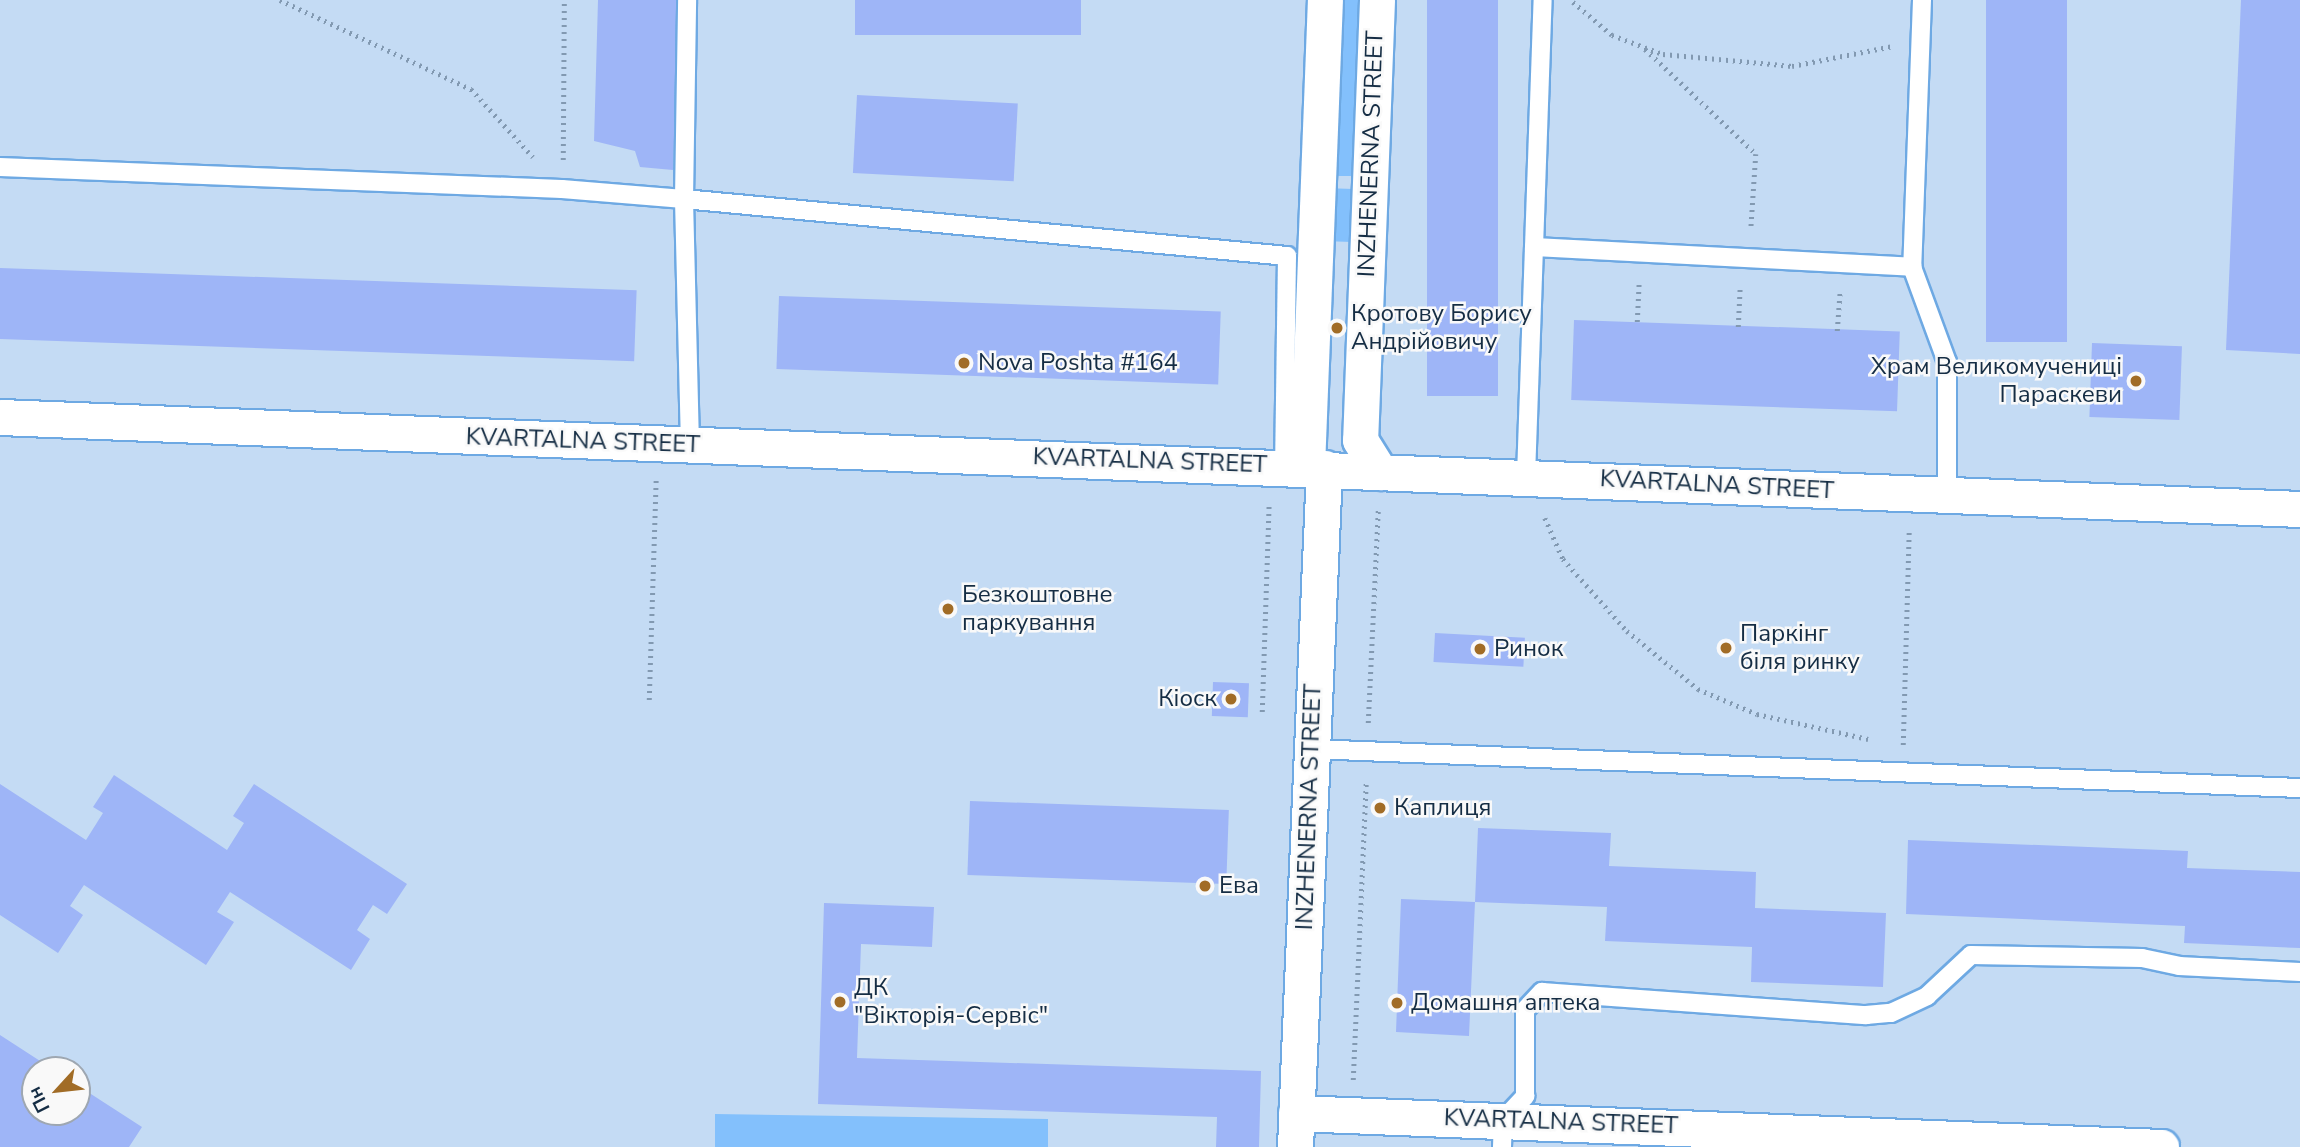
<!DOCTYPE html>
<html>
<head>
<meta charset="utf-8">
<style>
  body { margin:0 }
  #map { position:relative; width:2300px; height:1147px; overflow:hidden; background:#c4dbf4; font-family:"Nunito Sans",sans-serif }
  div>[style] { position:absolute }
  .green>* { inset:0; background:#83c0fc; transform-origin:0 0 }
  .building>* { inset:0; background:#9eb5f7; transform-origin:0 0 }
  .path>* { height:4.5px; margin-top:-2.25px; transform-origin:0; background:repeating-linear-gradient(90deg,#8299b1 0 2px,transparent 0 7px) }
  .roads { filter:drop-shadow(2px 0 #6ea9e3) drop-shadow(-2px 0 #6ea9e3) drop-shadow(0 2px #6ea9e3) drop-shadow(0 -2px #6ea9e3) }
  .lane>* { height:18px; margin:-9px; padding:0 9px; transform-origin:9px; border-radius:9px; background:#fff }
  .street>* { height:35px; margin:-17.5px; padding:0 17.5px; transform-origin:17.5px; border-radius:17.5px; background:#fff }
  .dots>* { width:19px; height:19px; translate:-50% -50%; box-sizing:border-box; border:4px solid #f9f9f9; border-radius:50% }
  span { translate:-50% -50%; white-space:nowrap; text-align:center; line-height:1.15; -webkit-text-stroke:5px #f9f9f9; paint-order:stroke }
  .street-label { font-size:24px; color:#152d44 }
  .poi-label { font-size:24px; color:#152d44 }
  .left { translate:0 -50%; text-align:left }
  .right { translate:-100% -50%; text-align:right }
  .north { position:absolute; left:21px; top:1056px; width:70px; height:70px; box-sizing:border-box; background:#f9f9f9; border:2px solid #9ea7b1; border-radius:50%; rotate:243deg; font-size:19px; font-weight:700; line-height:28px; text-align:center; color:#152d44 }
  .north::after { content:''; display:block; margin:auto; width:24px; height:32px; background:#a16c26; clip-path:polygon(50% 0,100% 100%,50% 72%,0 100%) }
</style>
</head>
<body>
<div id="map">
  <div class="green">
    <i style="left:1331px;top:0;width:38px;height:176px"></i>
    <i style="left:1324px;top:188px;width:37px;height:53px;rotate:2deg"></i>
    <i style="clip-path:polygon(715px 1114px,1048px 1119px,1048px 1147px,715px 1147px)"></i>
  </div>
  <div class="building">
    <i style="clip-path:polygon(598px 0,679px 0,673px 170px,640px 167px,635px 151px,594px 141px)"></i>
    <i style="left:855px;top:0;width:226px;height:35px"></i>
    <i style="left:1427px;top:0;width:71px;height:396px"></i>
    <i style="left:1986px;top:0;width:81px;height:342px"></i>
    <i style="clip-path:polygon(2241px 0,2300px 0,2300px 354px,2226px 350px)"></i>
    <i style="left:857px;top:95px;width:161px;height:78px;rotate:3deg"></i>
    <i style="left:0;top:268px;width:637px;height:71px;rotate:2deg"></i>
    <i style="left:779px;top:296px;width:442px;height:73px;rotate:2deg"></i>
    <i style="left:1574px;top:320px;width:326px;height:80px;rotate:2deg"></i>
    <i style="left:2092px;top:343px;width:90px;height:74px;rotate:2deg"></i>
    <i style="left:1435px;top:633px;width:90px;height:29px;rotate:3deg"></i>
    <i style="left:1213px;top:682px;width:36px;height:34px;rotate:2deg"></i>
    <i style="clip-path:polygon(114px 775px,227px 850px,244px 823px,233px 816px,254px 784px,407px 884px,387px 914px,373px 905px,357px 930px,370px 939px,351px 970px,230px 892px,217px 912px,234px 922px,206px 965px,84px 885px,70px 906px,83px 915px,58px 953px,0 915px,0 784px,86px 840px,103px 813px,93px 807px)"></i>
    <i style="left:970px;top:801px;width:259px;height:74px;rotate:2deg"></i>
    <i style="clip-path:polygon(1478px 828px,1611px 833px,1609px 866px,1756px 872px,1755px 908px,1886px 913px,1883px 987px,1751px 982px,1752px 947px,1605px 941px,1607px 907px,1475px 902px,1469px 1036px,1396px 1032px,1401px 899px,1475px 902px)"></i>
    <i style="clip-path:polygon(1908px 840px,2188px 851px,2187px 868px,2300px 872px,2300px 948px,2184px 943px,2185px 926px,1906px 914px)"></i>
    <i style="clip-path:polygon(824px 903px,934px 907px,932px 947px,861px 944px,857px 1058px,1261px 1071px,1259px 1147px,1216px 1147px,1217px 1117px,818px 1104px)"></i>
    <i style="clip-path:polygon(0 1035px,54px 1070px,35px 1070px,35px 1112px,77px 1112px,77px 1085px,142px 1127px,129px 1147px,0 1147px)"></i>
  </div>
  <div class="path">
    <i style="left:280px;top:0;width:211px;rotate:25deg"></i>
    <i style="left:471px;top:89px;width:92px;rotate:47.6deg"></i>
    <i style="left:1573px;top:2px;width:51px;rotate:40.2deg"></i>
    <i style="left:1612px;top:35px;width:54px;rotate:20.4deg"></i>
    <i style="left:1663px;top:54px;width:130px;rotate:5.3deg"></i>
    <i style="left:1792px;top:66px;width:103px;rotate:-11.2deg"></i>
    <i style="left:1645px;top:49px;width:153px;rotate:43.4deg"></i>
    <i style="left:1756px;top:154px;width:76px;rotate:93.8deg"></i>
    <i style="left:563px;top:160px;width:160px;rotate:-89.6deg"></i>
    <i style="left:1637px;top:322px;width:41px;rotate:-87.2deg"></i>
    <i style="left:1738px;top:327px;width:41px;rotate:-87.2deg"></i>
    <i style="left:1837px;top:331px;width:41px;rotate:-85.8deg"></i>
    <i style="left:1545px;top:518px;width:45px;rotate:66.3deg"></i>
    <i style="left:1563px;top:559px;width:96px;rotate:48.4deg"></i>
    <i style="left:1627px;top:631px;width:92px;rotate:39.2deg"></i>
    <i style="left:1698px;top:689px;width:64px;rotate:23deg"></i>
    <i style="left:1757px;top:714px;width:114px;rotate:12.7deg"></i>
    <i style="left:649px;top:700px;width:220px;rotate:-88.2deg"></i>
    <i style="left:1262px;top:712px;width:206px;rotate:-88.1deg"></i>
    <i style="left:1368px;top:723px;width:215px;rotate:-87.3deg"></i>
    <i style="left:1903px;top:745px;width:216px;rotate:-88.4deg"></i>
    <i style="left:1353px;top:1080px;width:299px;rotate:-87.5deg"></i>
  </div>
  <div class="roads">
    <div class="lane">
      <i style="left:1922px;top:0;width:267px;rotate:92.1deg"></i>
      <i style="left:1912px;top:267px;width:101px;rotate:69.8deg"></i>
      <i style="left:1947px;top:362px;width:133px;rotate:90deg"></i>
      <i style="left:0;top:167px;width:562px;rotate:2.24deg"></i>
      <i style="left:562px;top:189px;width:122px;rotate:4.7deg"></i>
      <i style="left:684px;top:199px;width:199px;rotate:-89.1deg"></i>
      <i style="left:1534px;top:247px;width:379px;rotate:3deg"></i>
      <i style="left:690px;top:445px;width:246px;rotate:-91.4deg"></i>
      <i style="left:684px;top:199px;width:606px;rotate:5.4deg"></i>
      <i style="left:1287px;top:256px;width:210px;rotate:90.8deg"></i>
      <i style="left:1526px;top:476px;width:476px;rotate:-88deg"></i>
      <i style="left:1311px;top:749px;width:990px;rotate:2.26deg"></i>
      <i style="left:1502px;top:1147px;width:27px;rotate:-88deg"></i>
      <i style="left:1503px;top:1120px;width:33px;rotate:-47deg"></i>
      <i style="left:1525px;top:1096px;width:86px;rotate:-90deg"></i>
      <i style="left:1525px;top:1010px;width:25px;rotate:-47deg"></i>
      <i style="left:1542px;top:992px;width:325px;rotate:4.1deg"></i>
      <i style="left:1866px;top:1015px;width:25px;rotate:-5deg"></i>
      <i style="left:1891px;top:1013px;width:40px;rotate:-25deg"></i>
      <i style="left:1927px;top:996px;width:60px;rotate:-43deg"></i>
      <i style="left:1971px;top:955px;width:171px;rotate:1deg"></i>
      <i style="left:2142px;top:958px;width:38px;rotate:12deg"></i>
      <i style="left:2179px;top:966px;width:121px;rotate:2.8deg"></i>
    </div>
    <div class="street">
      <i style="left:1377px;top:0;width:440px;rotate:92.2deg"></i>
      <i style="left:1360px;top:440px;width:38px;rotate:58deg"></i>
      <i style="left:0;top:417px;width:2302px;rotate:2.29deg"></i>
      <i style="left:1307px;top:467px;width:467px;rotate:-87.8deg"></i>
      <i style="left:1296px;top:1113px;width:866px;rotate:2.25deg"></i>
      <i style="left:1295px;top:1147px;width:680px;rotate:-87.55deg"></i>
    </div>
  </div>
  <div class="dots">
    <i style="left:1337px;top:328px;background:#a16c26"></i>
    <i style="left:964px;top:363px;background:#a16c26"></i>
    <i style="left:2136px;top:381px;background:#a16c26"></i>
    <i style="left:948px;top:609px;background:#a16c26"></i>
    <i style="left:1726px;top:648px;background:#a16c26"></i>
    <i style="left:1480px;top:649px;background:#a16c26"></i>
    <i style="left:1231px;top:699px;background:#a16c26"></i>
    <i style="left:1380px;top:808px;background:#a16c26"></i>
    <i style="left:1205px;top:886px;background:#a16c26"></i>
    <i style="left:840px;top:1002px;background:#a16c26"></i>
    <i style="left:1397px;top:1003px;background:#a16c26"></i>
  </div>
  <div class="street-label">
    <span style="left:1371px;top:154px;rotate:-88deg">INZHENERNA STREET</span>
    <span style="left:583px;top:441px;rotate:2deg">KVARTALNA STREET</span>
    <span style="left:1150px;top:461px;rotate:2deg">KVARTALNA STREET</span>
    <span style="left:1717px;top:485px;rotate:3deg">KVARTALNA STREET</span>
    <span style="left:1309px;top:807px;rotate:-88deg">INZHENERNA STREET</span>
    <span style="left:1561px;top:1122px;rotate:2deg">KVARTALNA STREET</span>
  </div>
  <div class="poi-label">
    <span class="left" style="left:1351px;top:328px">Кротову Борису<br>Андрійовичу</span>
    <span class="left" style="left:978px;top:363px">Nova Poshta #164</span>
    <span class="right" style="left:2122px;top:381px">Храм Великомучениці<br>Параскеви</span>
    <span class="left" style="left:962px;top:609px">Безкоштовне<br>паркування</span>
    <span class="left" style="left:1740px;top:648px">Паркінг<br>біля ринку</span>
    <span class="left" style="left:1494px;top:649px">Ринок</span>
    <span class="right" style="left:1217px;top:699px">Кіоск</span>
    <span class="left" style="left:1394px;top:808px">Каплиця</span>
    <span class="left" style="left:1219px;top:886px">Ева</span>
    <span class="left" style="left:854px;top:1002px">ДК<br>"Вікторія-Сервіс"</span>
    <span class="left" style="left:1411px;top:1003px">Домашня аптека</span>
  </div>
  <div class="north">Пн</div>
</div>
</body>
</html>
